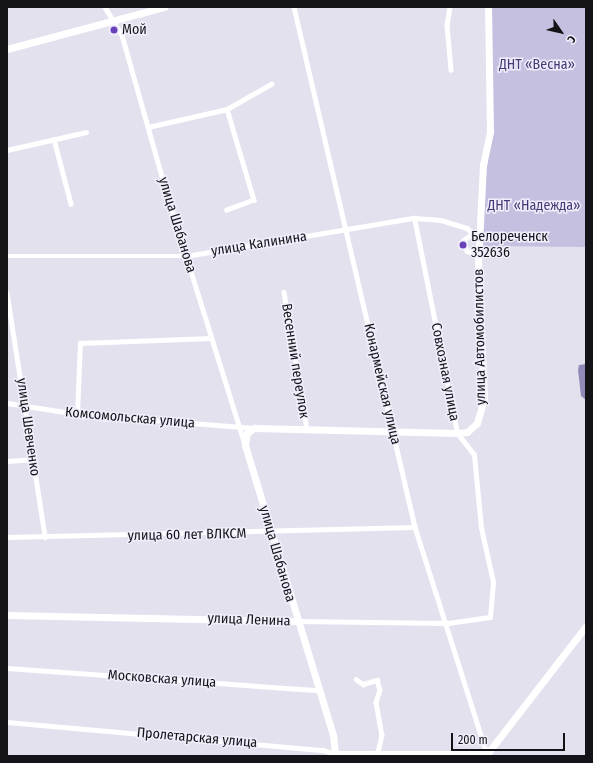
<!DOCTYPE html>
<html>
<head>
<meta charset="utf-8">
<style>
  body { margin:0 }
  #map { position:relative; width:593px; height:763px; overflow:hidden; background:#e3e1ee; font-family:"Fira Sans Condensed",sans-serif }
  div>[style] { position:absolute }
  .green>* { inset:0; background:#c6c0e0 }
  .water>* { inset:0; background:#938aba }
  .street>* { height:4.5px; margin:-2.25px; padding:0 2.25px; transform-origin:2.25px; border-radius:2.25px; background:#fff }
  .secondary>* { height:7px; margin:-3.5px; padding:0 3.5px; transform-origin:3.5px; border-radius:3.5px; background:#fff }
  .dots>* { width:11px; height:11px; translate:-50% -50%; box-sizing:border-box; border:2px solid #f0eefb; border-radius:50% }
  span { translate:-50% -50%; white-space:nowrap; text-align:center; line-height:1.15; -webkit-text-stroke:3px #f0eefb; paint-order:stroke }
  .poi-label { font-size:14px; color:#141418 }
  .left { translate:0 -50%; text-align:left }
  .park-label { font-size:14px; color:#473875 }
  .street-label { font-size:14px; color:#141418 }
  .frame { position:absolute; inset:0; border:8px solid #141418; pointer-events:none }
  .north { position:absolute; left:541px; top:12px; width:40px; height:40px; -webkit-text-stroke:3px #f0eefb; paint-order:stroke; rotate:124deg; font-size:11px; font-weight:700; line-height:16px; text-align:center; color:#141418 }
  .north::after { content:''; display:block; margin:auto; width:14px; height:18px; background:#141418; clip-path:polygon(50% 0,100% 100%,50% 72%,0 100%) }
  .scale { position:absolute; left:451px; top:733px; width:114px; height:18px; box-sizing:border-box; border:2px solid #141418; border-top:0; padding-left:5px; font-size:12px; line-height:14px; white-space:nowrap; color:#141418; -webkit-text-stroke:3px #f0eefb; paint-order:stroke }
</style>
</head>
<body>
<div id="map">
  <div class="green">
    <i style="clip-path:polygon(487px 7px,586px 7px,586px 247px,482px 246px,484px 164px,488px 164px)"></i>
  </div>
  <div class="water">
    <i style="clip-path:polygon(586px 364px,586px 400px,581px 396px,578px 370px,579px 365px)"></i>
  </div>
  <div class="street">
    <i style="left:105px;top:7px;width:33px;rotate:59deg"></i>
    <i style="left:122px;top:35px;width:162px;rotate:74.2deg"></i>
    <i style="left:166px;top:191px;width:266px;rotate:72.7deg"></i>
    <i style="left:294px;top:7px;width:534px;rotate:76.9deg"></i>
    <i style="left:415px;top:527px;width:238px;rotate:72.4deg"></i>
    <i style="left:450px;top:7px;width:18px;rotate:99deg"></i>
    <i style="left:447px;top:25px;width:45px;rotate:84.9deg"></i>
    <i style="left:227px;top:109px;width:95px;rotate:73.5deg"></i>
    <i style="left:254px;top:200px;width:29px;rotate:160deg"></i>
    <i style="left:148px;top:127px;width:81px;rotate:-12.8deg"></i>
    <i style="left:227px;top:109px;width:51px;rotate:-29.6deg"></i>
    <i style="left:54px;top:139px;width:67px;rotate:75.3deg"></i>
    <i style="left:7px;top:150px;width:81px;rotate:-12.8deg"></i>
    <i style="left:473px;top:234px;width:11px;rotate:146deg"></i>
    <i style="left:464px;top:240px;width:11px;rotate:75deg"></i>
    <i style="left:467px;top:251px;width:12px;rotate:14deg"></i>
    <i style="left:7px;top:256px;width:179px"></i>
    <i style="left:186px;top:256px;width:231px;rotate:-9.5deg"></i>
    <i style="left:414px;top:218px;width:27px;rotate:4deg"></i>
    <i style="left:441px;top:220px;width:27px;rotate:17deg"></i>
    <i style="left:467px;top:228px;width:18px;rotate:43deg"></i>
    <i style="left:284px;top:292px;width:139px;rotate:80.5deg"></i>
    <i style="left:7px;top:293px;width:247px;rotate:81.1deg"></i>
    <i style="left:7px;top:403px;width:71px;rotate:8.9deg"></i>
    <i style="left:77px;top:414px;width:178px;rotate:4.5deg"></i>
    <i style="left:77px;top:414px;width:71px;rotate:-87.6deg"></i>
    <i style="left:80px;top:343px;width:131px;rotate:-2.2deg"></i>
    <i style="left:7px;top:461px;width:26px;rotate:-4deg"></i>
    <i style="left:7px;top:537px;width:408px;rotate:-1.4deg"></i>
    <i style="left:297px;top:621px;width:151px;rotate:0.8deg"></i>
    <i style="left:448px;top:623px;width:42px;rotate:-8.1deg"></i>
    <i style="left:490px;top:617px;width:35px;rotate:-85deg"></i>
    <i style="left:493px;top:582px;width:55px;rotate:-102.5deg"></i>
    <i style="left:481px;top:528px;width:73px;rotate:-95.5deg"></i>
    <i style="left:474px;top:455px;width:28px;rotate:-128deg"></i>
    <i style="left:457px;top:433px;width:219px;rotate:-101.3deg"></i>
    <i style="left:7px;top:668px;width:311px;rotate:4.1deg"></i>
    <i style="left:356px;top:679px;width:9px;rotate:36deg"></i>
    <i style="left:363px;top:684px;width:15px;rotate:-16deg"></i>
    <i style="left:377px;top:680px;width:10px;rotate:73deg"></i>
    <i style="left:380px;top:690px;width:13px;rotate:108deg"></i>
    <i style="left:376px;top:702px;width:34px;rotate:80deg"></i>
    <i style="left:382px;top:735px;width:17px;rotate:103deg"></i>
    <i style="left:7px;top:722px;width:317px;rotate:5.1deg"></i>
    <i style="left:323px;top:750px;width:13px;rotate:18deg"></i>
  </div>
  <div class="secondary">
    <i style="left:7px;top:49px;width:163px;rotate:-15deg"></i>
    <i style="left:7px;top:615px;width:290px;rotate:1.2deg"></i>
    <i style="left:335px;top:754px;width:152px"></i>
    <i style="left:487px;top:754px;width:162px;rotate:-52.3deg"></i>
    <i style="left:335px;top:756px;width:21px;rotate:-95deg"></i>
    <i style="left:333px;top:735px;width:303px;rotate:-106.9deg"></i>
    <i style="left:245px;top:445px;width:12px;rotate:-81deg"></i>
    <i style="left:247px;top:433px;width:9px;rotate:-36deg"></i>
    <i style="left:254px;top:428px;width:203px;rotate:1.4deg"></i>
    <i style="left:457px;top:433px;width:10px;rotate:-6deg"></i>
    <i style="left:467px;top:432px;width:13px;rotate:-42deg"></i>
    <i style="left:477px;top:423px;width:25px;rotate:-74deg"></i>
    <i style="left:484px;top:399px;width:136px;rotate:-92.5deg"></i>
    <i style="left:478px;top:263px;width:98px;rotate:-87.1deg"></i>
    <i style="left:483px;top:165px;width:34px;rotate:-78deg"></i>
    <i style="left:490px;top:132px;width:125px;rotate:-90.9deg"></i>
  </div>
  <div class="dots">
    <i style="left:114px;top:30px;background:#6741b9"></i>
    <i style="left:463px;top:245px;background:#6741b9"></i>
  </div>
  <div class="poi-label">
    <span class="left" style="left:122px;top:30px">Мой</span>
    <span class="left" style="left:471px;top:245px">Белореченск<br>352636</span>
  </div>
  <div class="park-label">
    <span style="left:537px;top:65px">ДНТ «Весна»</span>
    <span style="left:534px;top:206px">ДНТ «Надежда»</span>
  </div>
  <div class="street-label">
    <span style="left:177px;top:225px;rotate:73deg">улица Шабанова</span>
    <span style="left:259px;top:244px;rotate:-9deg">улица Калинина</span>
    <span style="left:480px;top:337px;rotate:-91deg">улица Автомобилистов</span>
    <span style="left:295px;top:361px;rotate:81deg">Весенний переулок</span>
    <span style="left:445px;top:372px;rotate:79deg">Совхозная улица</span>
    <span style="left:382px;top:384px;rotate:77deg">Конармейская улица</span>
    <span style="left:130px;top:418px;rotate:5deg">Комсомольская улица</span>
    <span style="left:28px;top:427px;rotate:82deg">улица Шевченко</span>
    <span style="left:187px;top:535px;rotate:-1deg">улица 60 лет ВЛКСМ</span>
    <span style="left:277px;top:554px;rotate:74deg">улица Шабанова</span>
    <span style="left:249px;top:620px;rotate:2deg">улица Ленина</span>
    <span style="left:162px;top:679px;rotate:4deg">Московская улица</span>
    <span style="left:197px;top:738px;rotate:5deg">Пролетарская улица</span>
  </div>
  <div class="frame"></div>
  <div class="north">С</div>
  <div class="scale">200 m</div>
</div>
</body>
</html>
